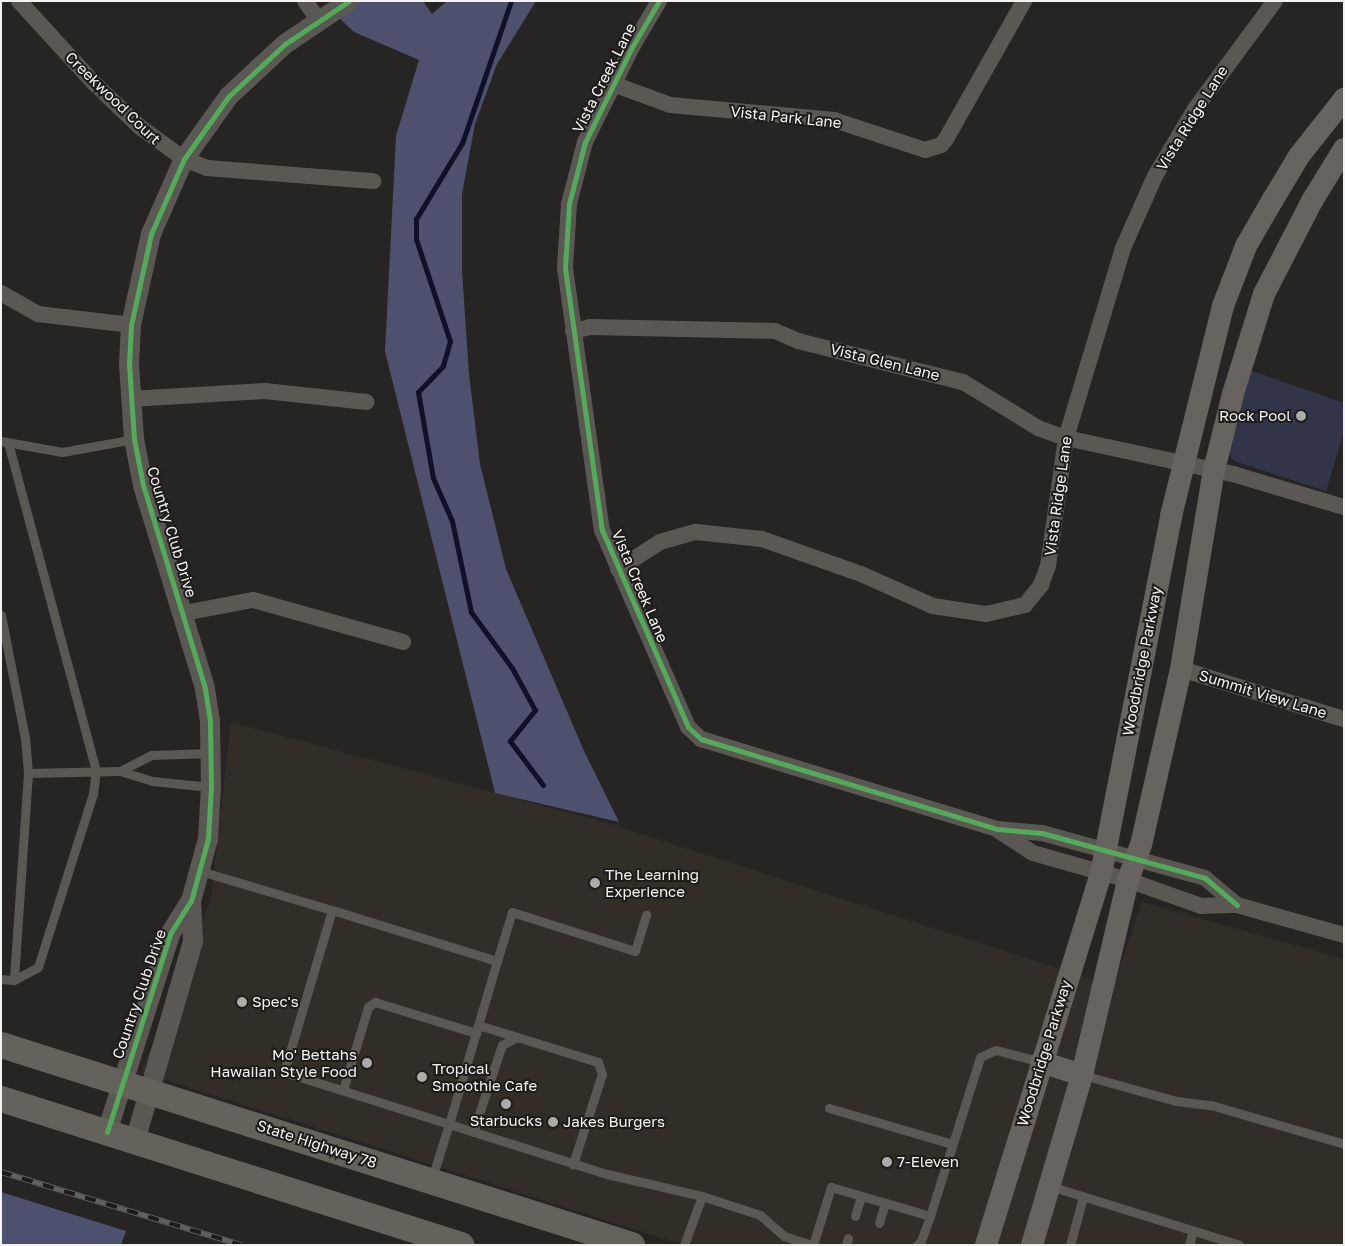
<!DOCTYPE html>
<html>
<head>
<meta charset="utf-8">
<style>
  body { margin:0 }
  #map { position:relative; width:1345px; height:1246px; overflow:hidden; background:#262524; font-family:"Golos Text",sans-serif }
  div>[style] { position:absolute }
  .built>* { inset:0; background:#322e27 }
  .green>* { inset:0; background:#323549 }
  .forest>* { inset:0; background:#4e516d }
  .stream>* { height:5px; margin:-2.5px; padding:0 2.5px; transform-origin:2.5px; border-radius:2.5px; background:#0f1128 }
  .service>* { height:9px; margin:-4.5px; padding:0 4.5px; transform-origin:4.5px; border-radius:4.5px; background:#5b5854 }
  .minor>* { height:16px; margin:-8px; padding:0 8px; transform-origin:8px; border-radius:8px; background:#5b5854 }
  .tertiary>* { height:20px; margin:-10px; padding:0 10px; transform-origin:10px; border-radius:10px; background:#5b5854 }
  .secondary>* { height:22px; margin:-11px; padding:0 11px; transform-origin:11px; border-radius:11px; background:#67635e }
  .primary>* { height:26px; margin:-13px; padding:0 13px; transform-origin:13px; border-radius:13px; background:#65615b }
  .rail>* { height:5.5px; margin-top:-2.75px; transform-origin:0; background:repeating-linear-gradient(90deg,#1e1c1a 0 11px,#62605d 0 22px); box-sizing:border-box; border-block:1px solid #62605d }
  .cycleway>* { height:5px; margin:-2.5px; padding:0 2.5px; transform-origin:2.5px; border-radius:2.5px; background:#51ab58 }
  .dots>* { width:14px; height:14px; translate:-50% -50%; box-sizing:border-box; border:2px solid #1e1c1a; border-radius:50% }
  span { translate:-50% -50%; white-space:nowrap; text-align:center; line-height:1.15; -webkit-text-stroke:4px #1e1c1a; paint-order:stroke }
  .street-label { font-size:15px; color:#f5f3f2 }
  .poi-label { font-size:15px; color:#f5f3f2 }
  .right { translate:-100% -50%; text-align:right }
  .left { translate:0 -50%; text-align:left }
  .frame { position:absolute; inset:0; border:2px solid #f5f3f2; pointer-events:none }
</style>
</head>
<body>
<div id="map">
  <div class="built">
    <i style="clip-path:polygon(231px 722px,607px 823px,1113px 986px,1142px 902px,1344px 959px,1344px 1245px,684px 1245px,141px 1072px,211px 899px)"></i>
  </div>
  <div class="green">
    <i style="clip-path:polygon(1249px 370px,1344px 403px,1344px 432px,1326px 491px,1234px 461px,1231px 457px,1228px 448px)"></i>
  </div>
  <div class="forest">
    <i style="clip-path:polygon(349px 1px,423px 1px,432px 14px,447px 1px,536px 1px,497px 64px,475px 124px,462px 194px,462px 271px,469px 374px,480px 464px,506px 569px,584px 751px,619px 822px,495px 793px,385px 351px,396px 136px,419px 60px,354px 32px,333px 12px)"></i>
    <i style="clip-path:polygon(1px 1192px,126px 1231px,121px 1245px,1px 1245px)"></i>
  </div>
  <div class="stream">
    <i style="left:511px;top:1px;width:150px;rotate:109deg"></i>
    <i style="left:462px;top:143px;width:89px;rotate:121.2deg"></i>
    <i style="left:416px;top:219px;width:20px;rotate:90deg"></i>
    <i style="left:416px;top:239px;width:108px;rotate:71.6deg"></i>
    <i style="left:450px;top:341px;width:26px;rotate:106deg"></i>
    <i style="left:443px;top:366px;width:36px;rotate:134deg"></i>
    <i style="left:418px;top:392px;width:87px;rotate:80.1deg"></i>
    <i style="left:433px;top:478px;width:47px;rotate:66.2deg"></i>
    <i style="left:452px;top:521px;width:93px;rotate:78.2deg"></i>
    <i style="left:471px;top:612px;width:69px;rotate:53.8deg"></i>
    <i style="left:512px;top:668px;width:48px;rotate:61.3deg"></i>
    <i style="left:535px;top:710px;width:40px;rotate:129deg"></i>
    <i style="left:510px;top:741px;width:55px;rotate:53.1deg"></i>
  </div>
  <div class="service">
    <i style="left:1px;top:441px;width:62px;rotate:10.2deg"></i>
    <i style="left:62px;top:452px;width:73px;rotate:-10.2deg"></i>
    <i style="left:1px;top:615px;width:125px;rotate:79deg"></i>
    <i style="left:25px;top:738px;width:35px;rotate:85deg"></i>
    <i style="left:28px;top:773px;width:207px;rotate:93.9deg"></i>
    <i style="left:120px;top:771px;width:35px;rotate:-27deg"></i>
    <i style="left:151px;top:755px;width:60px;rotate:-1.9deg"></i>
    <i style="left:28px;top:773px;width:92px;rotate:-1.2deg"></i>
    <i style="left:120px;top:771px;width:34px;rotate:17deg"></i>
    <i style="left:152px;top:781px;width:59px;rotate:5.8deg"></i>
    <i style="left:200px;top:871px;width:138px;rotate:16.5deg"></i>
    <i style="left:332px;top:910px;width:169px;rotate:106.5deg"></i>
    <i style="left:284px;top:1072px;width:173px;rotate:17.5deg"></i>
    <i style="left:449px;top:1124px;width:57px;rotate:107.5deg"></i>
    <i style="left:332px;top:910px;width:173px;rotate:17.2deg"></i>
    <i style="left:497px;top:961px;width:170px;rotate:106.4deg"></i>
    <i style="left:449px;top:1124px;width:166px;rotate:17.6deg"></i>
    <i style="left:607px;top:1174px;width:98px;rotate:13deg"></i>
    <i style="left:497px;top:961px;width:51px;rotate:-73deg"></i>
    <i style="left:512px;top:912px;width:129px;rotate:17.6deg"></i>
    <i style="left:635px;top:951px;width:38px;rotate:-73deg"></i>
    <i style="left:1px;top:979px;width:13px;rotate:4deg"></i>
    <i style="left:14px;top:980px;width:27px;rotate:-28deg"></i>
    <i style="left:38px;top:967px;width:182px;rotate:-72.4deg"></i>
    <i style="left:93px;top:794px;width:23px;rotate:-83deg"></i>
    <i style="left:96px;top:771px;width:340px;rotate:-105deg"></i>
    <i style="left:478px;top:1025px;width:41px;rotate:17.1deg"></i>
    <i style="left:1083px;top:1075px;width:97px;rotate:15.6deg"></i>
    <i style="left:1176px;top:1101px;width:35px;rotate:7deg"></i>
    <i style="left:1211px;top:1105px;width:139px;rotate:16.3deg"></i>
    <i style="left:343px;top:1090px;width:87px;rotate:-73.2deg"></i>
    <i style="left:368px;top:1007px;width:9px;rotate:-36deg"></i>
    <i style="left:375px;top:1002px;width:106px;rotate:17.1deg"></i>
    <i style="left:829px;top:1108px;width:128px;rotate:16.3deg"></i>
    <i style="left:473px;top:1132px;width:92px;rotate:-71.6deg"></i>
    <i style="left:502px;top:1045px;width:17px;rotate:-28deg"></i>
    <i style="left:517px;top:1037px;width:85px;rotate:17.2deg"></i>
    <i style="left:598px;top:1062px;width:13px;rotate:72deg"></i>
    <i style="left:602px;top:1074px;width:95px;rotate:107.9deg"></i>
    <i style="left:1050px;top:1186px;width:198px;rotate:17.3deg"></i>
    <i style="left:855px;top:1216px;width:21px;rotate:-73deg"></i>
    <i style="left:879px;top:1223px;width:21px;rotate:-73deg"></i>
    <i style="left:684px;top:1245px;width:52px;rotate:-69.8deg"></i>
    <i style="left:702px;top:1196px;width:61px;rotate:18.1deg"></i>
    <i style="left:760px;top:1215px;width:32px;rotate:41deg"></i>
    <i style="left:784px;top:1236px;width:29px;rotate:18deg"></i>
    <i style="left:813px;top:1245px;width:61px;rotate:-72.8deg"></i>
    <i style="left:831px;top:1187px;width:103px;rotate:16.3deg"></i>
    <i style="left:846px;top:1245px;width:7px;rotate:-74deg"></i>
    <i style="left:917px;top:1245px;width:6px;rotate:-45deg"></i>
    <i style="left:921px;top:1241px;width:27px;rotate:-70deg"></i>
    <i style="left:930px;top:1216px;width:167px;rotate:-72.5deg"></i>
    <i style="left:980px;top:1057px;width:17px;rotate:-24deg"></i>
    <i style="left:996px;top:1050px;width:47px;rotate:14.9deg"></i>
    <i style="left:1070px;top:1245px;width:50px;rotate:-74.8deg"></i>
    <i style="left:1189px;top:1245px;width:15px;rotate:-74deg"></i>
  </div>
  <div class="minor">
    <i style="left:19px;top:1px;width:111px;rotate:47.6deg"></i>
    <i style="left:94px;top:83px;width:64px;rotate:43.7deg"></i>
    <i style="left:140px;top:127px;width:54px;rotate:36deg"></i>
    <i style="left:184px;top:159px;width:25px;rotate:21deg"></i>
    <i style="left:207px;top:168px;width:167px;rotate:4.5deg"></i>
    <i style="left:305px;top:1px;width:24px;rotate:55deg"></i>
    <i style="left:659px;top:1px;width:53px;rotate:120.4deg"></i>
    <i style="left:632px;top:47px;width:106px;rotate:116.3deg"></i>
    <i style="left:585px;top:142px;width:64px;rotate:104.5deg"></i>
    <i style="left:569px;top:204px;width:64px;rotate:93.6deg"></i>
    <i style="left:565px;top:268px;width:265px;rotate:82deg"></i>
    <i style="left:602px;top:530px;width:215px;rotate:66.4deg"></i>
    <i style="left:688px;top:727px;width:18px;rotate:43deg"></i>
    <i style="left:701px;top:739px;width:309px;rotate:16.9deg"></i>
    <i style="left:997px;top:829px;width:45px;rotate:5.1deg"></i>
    <i style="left:1042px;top:833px;width:169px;rotate:15.4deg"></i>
    <i style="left:1205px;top:878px;width:42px;rotate:40.2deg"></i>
    <i style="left:613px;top:84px;width:61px;rotate:20.2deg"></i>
    <i style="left:670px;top:105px;width:165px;rotate:5.2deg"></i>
    <i style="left:834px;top:120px;width:96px;rotate:18.2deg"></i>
    <i style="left:925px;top:150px;width:17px;rotate:-17deg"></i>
    <i style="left:941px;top:145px;width:8px;rotate:-50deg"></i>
    <i style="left:946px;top:139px;width:159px;rotate:-60.5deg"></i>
    <i style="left:1px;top:293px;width:43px;rotate:29.6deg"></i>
    <i style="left:38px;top:314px;width:94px;rotate:6.7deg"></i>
    <i style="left:573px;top:331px;width:17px;rotate:-13deg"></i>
    <i style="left:590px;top:327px;width:185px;rotate:1.2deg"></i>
    <i style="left:775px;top:331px;width:25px;rotate:23deg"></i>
    <i style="left:798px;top:341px;width:170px;rotate:14deg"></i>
    <i style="left:963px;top:382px;width:88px;rotate:31.5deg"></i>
    <i style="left:1038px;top:428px;width:30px;rotate:20deg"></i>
    <i style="left:1066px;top:438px;width:171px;rotate:12.2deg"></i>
    <i style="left:1233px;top:474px;width:116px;rotate:16.6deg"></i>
    <i style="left:130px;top:399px;width:135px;rotate:-3.4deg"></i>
    <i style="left:265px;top:391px;width:102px;rotate:6.2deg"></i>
    <i style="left:618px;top:569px;width:50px;rotate:-32.7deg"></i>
    <i style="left:660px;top:542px;width:37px;rotate:-16deg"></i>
    <i style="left:696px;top:532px;width:66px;rotate:6.1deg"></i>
    <i style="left:762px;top:539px;width:105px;rotate:19.5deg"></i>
    <i style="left:861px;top:574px;width:79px;rotate:24deg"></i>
    <i style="left:933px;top:606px;width:54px;rotate:8.6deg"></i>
    <i style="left:986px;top:614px;width:40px;rotate:-13deg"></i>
    <i style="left:1025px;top:605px;width:26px;rotate:-51deg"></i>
    <i style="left:1041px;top:585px;width:20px;rotate:-70deg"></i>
    <i style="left:1048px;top:566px;width:129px;rotate:-82deg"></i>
    <i style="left:1066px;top:438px;width:198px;rotate:-73.3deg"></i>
    <i style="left:1123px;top:248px;width:79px;rotate:-66deg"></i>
    <i style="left:1155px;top:176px;width:78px;rotate:-59.2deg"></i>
    <i style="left:1195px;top:109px;width:134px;rotate:-53.5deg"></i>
    <i style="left:184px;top:613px;width:70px;rotate:-10.7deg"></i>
    <i style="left:253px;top:600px;width:156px;rotate:15.6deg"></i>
    <i style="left:1181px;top:669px;width:170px;rotate:17.1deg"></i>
    <i style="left:999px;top:831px;width:40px;rotate:32.9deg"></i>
    <i style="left:1033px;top:853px;width:99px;rotate:15.9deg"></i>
    <i style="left:1128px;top:880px;width:77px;rotate:19.6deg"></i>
    <i style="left:1201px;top:906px;width:36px;rotate:-2deg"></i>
    <i style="left:1237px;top:905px;width:111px;rotate:15.7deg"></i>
  </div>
  <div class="tertiary">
    <i style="left:107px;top:1132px;width:208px;rotate:-72.3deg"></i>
    <i style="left:170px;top:934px;width:39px;rotate:-58deg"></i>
    <i style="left:191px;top:901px;width:64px;rotate:-74.7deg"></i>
    <i style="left:208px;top:839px;width:52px;rotate:-86.7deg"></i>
    <i style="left:211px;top:787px;width:66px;rotate:-90.9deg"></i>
    <i style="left:210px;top:721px;width:33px;rotate:-99deg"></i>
    <i style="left:205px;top:688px;width:212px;rotate:-107deg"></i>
    <i style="left:143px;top:485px;width:47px;rotate:-101.1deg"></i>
    <i style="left:134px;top:439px;width:75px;rotate:-93.8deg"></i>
    <i style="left:129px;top:364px;width:39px;rotate:-87deg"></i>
    <i style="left:131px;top:325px;width:93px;rotate:-77.6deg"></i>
    <i style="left:151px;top:234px;width:82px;rotate:-66.3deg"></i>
    <i style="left:184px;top:159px;width:77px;rotate:-54.5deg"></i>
    <i style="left:229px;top:96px;width:76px;rotate:-42.9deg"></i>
    <i style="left:285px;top:44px;width:77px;rotate:-33.9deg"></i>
    <i style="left:135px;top:1141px;width:207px;rotate:-73.8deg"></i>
    <i style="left:193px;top:942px;width:41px;rotate:-92.8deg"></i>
  </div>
  <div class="secondary">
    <i style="left:1041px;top:1062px;width:43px;rotate:17.6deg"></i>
    <i style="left:986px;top:1245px;width:388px;rotate:-72.8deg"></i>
    <i style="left:1101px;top:874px;width:365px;rotate:-78.9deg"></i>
    <i style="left:1171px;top:516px;width:216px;rotate:-76.1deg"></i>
    <i style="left:1223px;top:306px;width:64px;rotate:-69deg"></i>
    <i style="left:1246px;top:246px;width:52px;rotate:-60deg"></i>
    <i style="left:1272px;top:201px;width:52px;rotate:-59deg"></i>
    <i style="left:1299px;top:156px;width:73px;rotate:-51.7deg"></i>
    <i style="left:1032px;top:1245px;width:177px;rotate:-73.6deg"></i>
    <i style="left:1082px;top:1075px;width:200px;rotate:-76.7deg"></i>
    <i style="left:1128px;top:880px;width:37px;rotate:-70deg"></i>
    <i style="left:1141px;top:845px;width:180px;rotate:-77.2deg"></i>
    <i style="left:1181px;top:669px;width:202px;rotate:-80.6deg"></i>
    <i style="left:1214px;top:470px;width:78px;rotate:-76deg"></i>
    <i style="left:1233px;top:394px;width:105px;rotate:-72.8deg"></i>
    <i style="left:1264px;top:294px;width:105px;rotate:-62.7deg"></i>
    <i style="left:1312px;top:201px;width:61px;rotate:-58.4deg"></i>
  </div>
  <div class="primary">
    <i style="left:1px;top:1045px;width:662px;rotate:17.59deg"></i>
    <i style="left:1px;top:1099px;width:483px;rotate:17.6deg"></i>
  </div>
  <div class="rail">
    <i style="left:1px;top:1172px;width:252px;rotate:16.9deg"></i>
  </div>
  <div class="cycleway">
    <i style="left:659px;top:1px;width:53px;rotate:120.4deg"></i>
    <i style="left:632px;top:47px;width:106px;rotate:116.3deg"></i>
    <i style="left:585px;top:142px;width:64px;rotate:104.5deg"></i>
    <i style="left:569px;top:204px;width:64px;rotate:93.6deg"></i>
    <i style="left:565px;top:268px;width:265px;rotate:82deg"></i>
    <i style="left:602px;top:530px;width:215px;rotate:66.4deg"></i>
    <i style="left:688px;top:727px;width:18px;rotate:43deg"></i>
    <i style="left:701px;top:739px;width:309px;rotate:16.9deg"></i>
    <i style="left:997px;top:829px;width:45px;rotate:5.1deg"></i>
    <i style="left:1042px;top:833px;width:169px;rotate:15.4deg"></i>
    <i style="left:1205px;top:878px;width:42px;rotate:40.2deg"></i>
    <i style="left:107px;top:1132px;width:208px;rotate:-72.3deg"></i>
    <i style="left:170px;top:934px;width:39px;rotate:-58deg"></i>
    <i style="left:191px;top:901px;width:64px;rotate:-74.7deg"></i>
    <i style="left:208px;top:839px;width:52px;rotate:-86.7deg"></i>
    <i style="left:211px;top:787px;width:66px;rotate:-90.9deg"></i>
    <i style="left:210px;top:721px;width:33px;rotate:-99deg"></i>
    <i style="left:205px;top:688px;width:212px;rotate:-107deg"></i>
    <i style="left:143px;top:485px;width:47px;rotate:-101.1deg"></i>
    <i style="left:134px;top:439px;width:75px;rotate:-93.8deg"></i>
    <i style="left:129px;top:364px;width:39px;rotate:-87deg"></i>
    <i style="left:131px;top:325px;width:93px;rotate:-77.6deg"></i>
    <i style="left:151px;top:234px;width:82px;rotate:-66.3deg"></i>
    <i style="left:184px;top:159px;width:77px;rotate:-54.5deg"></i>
    <i style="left:229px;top:96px;width:76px;rotate:-42.9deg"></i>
    <i style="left:285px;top:44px;width:77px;rotate:-33.9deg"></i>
  </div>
  <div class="dots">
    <i style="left:1301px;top:416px;background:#adabaa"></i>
    <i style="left:595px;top:883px;background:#adabaa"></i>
    <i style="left:242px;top:1002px;background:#adabaa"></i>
    <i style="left:367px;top:1063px;background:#adabaa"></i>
    <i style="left:422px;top:1077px;background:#adabaa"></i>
    <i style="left:506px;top:1104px;background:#adabaa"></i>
    <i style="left:553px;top:1122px;background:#adabaa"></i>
    <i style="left:887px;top:1162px;background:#adabaa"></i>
  </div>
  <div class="street-label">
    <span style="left:604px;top:78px;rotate:-63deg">Vista Creek Lane</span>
    <span style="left:113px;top:98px;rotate:44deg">Creekwood Court</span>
    <span style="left:786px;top:117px;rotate:6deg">Vista Park Lane</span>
    <span style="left:1192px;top:118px;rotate:-58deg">Vista Ridge Lane</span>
    <span style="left:885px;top:362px;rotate:14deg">Vista Glen Lane</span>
    <span style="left:1058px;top:496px;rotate:-82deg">Vista Ridge Lane</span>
    <span style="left:172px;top:532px;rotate:73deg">Country Club Drive</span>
    <span style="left:640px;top:586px;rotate:67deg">Vista Creek Lane</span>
    <span style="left:1142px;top:661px;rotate:-79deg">Woodbridge Parkway</span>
    <span style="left:1263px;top:694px;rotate:17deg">Summit View Lane</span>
    <span style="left:139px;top:994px;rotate:-71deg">Country Club Drive</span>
    <span style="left:1044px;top:1053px;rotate:-73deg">Woodbridge Parkway</span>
    <span style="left:317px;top:1144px;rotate:18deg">State Highway 78</span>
  </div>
  <div class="poi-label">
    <span class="right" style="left:1291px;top:416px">Rock Pool</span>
    <span class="left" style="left:605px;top:883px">The Learning<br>Experience</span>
    <span class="left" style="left:252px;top:1002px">Spec's</span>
    <span class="right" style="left:357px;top:1063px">Mo' Bettahs<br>Hawaiian Style Food</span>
    <span class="left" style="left:432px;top:1077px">Tropical<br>Smoothie Cafe</span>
    <span style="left:506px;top:1121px">Starbucks</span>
    <span class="left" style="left:563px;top:1122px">Jakes Burgers</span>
    <span class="left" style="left:897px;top:1162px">7-Eleven</span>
  </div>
  <div class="frame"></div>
</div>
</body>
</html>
